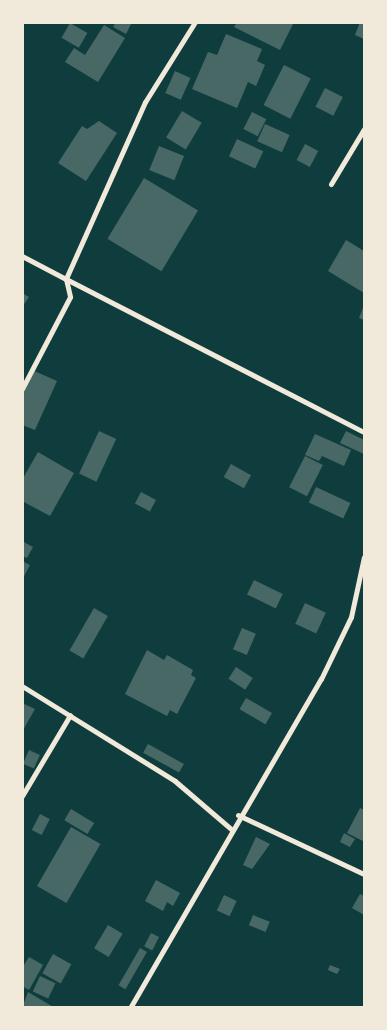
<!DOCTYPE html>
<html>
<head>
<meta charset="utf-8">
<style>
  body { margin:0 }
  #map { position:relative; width:387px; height:1030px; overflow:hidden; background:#0f3d3e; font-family:"DM Sans",sans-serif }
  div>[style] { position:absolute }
  .building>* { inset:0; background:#486865; transform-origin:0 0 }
  .minor>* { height:5px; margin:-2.5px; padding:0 2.5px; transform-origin:2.5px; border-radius:2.5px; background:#f1e9da }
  span { translate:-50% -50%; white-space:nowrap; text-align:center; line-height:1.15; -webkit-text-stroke:5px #f1e9da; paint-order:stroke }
  .frame { position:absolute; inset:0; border:24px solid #f1e9da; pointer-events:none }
</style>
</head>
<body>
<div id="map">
  <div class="building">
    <i style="clip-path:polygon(116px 22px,132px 22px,126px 34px,113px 27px)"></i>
    <i style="clip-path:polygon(237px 22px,294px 22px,280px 50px,234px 27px)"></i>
    <i style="clip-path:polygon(360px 22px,364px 22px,364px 39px,355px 35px)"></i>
    <i style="left:70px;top:23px;width:20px;height:17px;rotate:30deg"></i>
    <i style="clip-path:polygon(104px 25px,125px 38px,98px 82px,65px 62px,74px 48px,85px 55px)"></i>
    <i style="clip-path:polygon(226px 34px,262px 49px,257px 61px,265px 65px,256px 86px,248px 82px,237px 108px,192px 89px,208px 52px,217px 55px)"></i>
    <i style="left:284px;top:65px;width:30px;height:45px;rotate:27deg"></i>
    <i style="left:175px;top:71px;width:17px;height:24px;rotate:24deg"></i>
    <i style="left:325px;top:88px;width:20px;height:21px;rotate:27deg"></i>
    <i style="left:182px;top:111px;width:23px;height:31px;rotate:31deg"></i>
    <i style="left:252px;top:112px;width:16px;height:19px;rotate:27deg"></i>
    <i style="clip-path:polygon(99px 121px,117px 133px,86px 181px,58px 163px,82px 126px,87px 129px)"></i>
    <i style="left:265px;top:124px;width:27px;height:19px;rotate:24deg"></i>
    <i style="left:237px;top:139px;width:29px;height:19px;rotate:25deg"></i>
    <i style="left:305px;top:144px;width:15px;height:18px;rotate:28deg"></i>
    <i style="left:159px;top:146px;width:27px;height:26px;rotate:22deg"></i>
    <i style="left:144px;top:178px;width:63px;height:71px;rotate:31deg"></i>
    <i style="clip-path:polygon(346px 240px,364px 251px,364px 293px,328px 271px)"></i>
    <i style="clip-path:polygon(22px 293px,29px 297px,22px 307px)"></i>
    <i style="clip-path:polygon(364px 305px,364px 320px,359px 318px)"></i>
    <i style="clip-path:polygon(32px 370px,57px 381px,35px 430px,22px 425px,22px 391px)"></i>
    <i style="left:99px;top:431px;width:19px;height:47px;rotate:25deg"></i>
    <i style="clip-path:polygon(346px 431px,364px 440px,364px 454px,340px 443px)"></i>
    <i style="clip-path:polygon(315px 434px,351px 450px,344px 466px,322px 456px,319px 461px,305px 455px)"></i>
    <i style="clip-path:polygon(38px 452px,74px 473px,50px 516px,22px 501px,22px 480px)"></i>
    <i style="left:305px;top:456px;width:20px;height:35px;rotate:27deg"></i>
    <i style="left:231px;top:464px;width:23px;height:15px;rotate:29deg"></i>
    <i style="left:316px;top:487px;width:38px;height:17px;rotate:25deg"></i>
    <i style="left:141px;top:492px;width:17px;height:13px;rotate:28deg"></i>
    <i style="clip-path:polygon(22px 541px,33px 547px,27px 558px,22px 556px)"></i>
    <i style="clip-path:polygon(22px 561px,30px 565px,22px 580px)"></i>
    <i style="left:254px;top:580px;width:32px;height:16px;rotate:26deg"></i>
    <i style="left:305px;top:603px;width:23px;height:23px;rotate:25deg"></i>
    <i style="left:94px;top:608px;width:16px;height:49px;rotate:30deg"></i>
    <i style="left:242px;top:628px;width:15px;height:23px;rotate:23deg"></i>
    <i style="clip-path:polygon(147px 650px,164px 660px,167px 655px,193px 670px,191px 675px,196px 678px,177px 714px,170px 710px,167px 716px,125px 694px)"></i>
    <i style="left:236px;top:667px;width:20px;height:14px;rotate:33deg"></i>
    <i style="left:246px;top:698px;width:30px;height:13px;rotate:30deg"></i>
    <i style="clip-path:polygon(22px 703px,35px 709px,22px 732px)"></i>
    <i style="left:148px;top:744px;width:41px;height:10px;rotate:29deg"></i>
    <i style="left:29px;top:750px;width:12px;height:15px;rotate:24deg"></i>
    <i style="clip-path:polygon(360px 808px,364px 810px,363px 841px,347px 833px)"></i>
    <i style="left:71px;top:809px;width:27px;height:13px;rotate:31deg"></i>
    <i style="left:40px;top:814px;width:11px;height:18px;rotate:27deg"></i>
    <i style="left:71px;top:827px;width:34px;height:68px;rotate:30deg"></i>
    <i style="clip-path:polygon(344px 833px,355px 839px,350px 847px,340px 842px)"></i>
    <i style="clip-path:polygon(256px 837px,270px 844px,252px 869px,243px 865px)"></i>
    <i style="clip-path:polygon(156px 880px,180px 893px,173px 906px,167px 902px,163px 911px,145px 901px)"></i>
    <i style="clip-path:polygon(360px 894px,364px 896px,364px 915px,352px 908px)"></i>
    <i style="left:224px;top:895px;width:14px;height:17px;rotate:25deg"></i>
    <i style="left:253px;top:915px;width:18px;height:11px;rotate:22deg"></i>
    <i style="left:108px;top:925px;width:17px;height:27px;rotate:31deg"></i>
    <i style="left:151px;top:933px;width:9px;height:15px;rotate:27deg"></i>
    <i style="left:140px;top:948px;width:8px;height:43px;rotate:30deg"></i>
    <i style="left:53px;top:954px;width:21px;height:22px;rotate:29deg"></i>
    <i style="clip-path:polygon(29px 957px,43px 965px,29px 990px,22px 986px,22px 968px)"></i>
    <i style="clip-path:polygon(330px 965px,340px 969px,337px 974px,328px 970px)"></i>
    <i style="left:40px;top:976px;width:17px;height:17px;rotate:25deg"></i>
    <i style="clip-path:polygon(28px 992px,55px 1008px,22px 1008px)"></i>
  </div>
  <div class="minor">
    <i style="left:195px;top:22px;width:94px;rotate:122deg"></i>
    <i style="left:145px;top:102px;width:194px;rotate:114.1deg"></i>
    <i style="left:66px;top:279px;width:335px;rotate:27.2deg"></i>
    <i style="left:331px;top:184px;width:64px;rotate:-59deg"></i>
    <i style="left:22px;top:256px;width:50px;rotate:27.6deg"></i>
    <i style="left:66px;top:279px;width:18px;rotate:77deg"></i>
    <i style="left:70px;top:297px;width:104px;rotate:117.6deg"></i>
    <i style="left:22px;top:686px;width:180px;rotate:31.8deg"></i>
    <i style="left:175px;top:781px;width:74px;rotate:40.6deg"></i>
    <i style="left:22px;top:796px;width:94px;rotate:-59.3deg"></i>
    <i style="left:238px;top:815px;width:139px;rotate:25.1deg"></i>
    <i style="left:130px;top:1008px;width:380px;rotate:-59.9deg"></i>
    <i style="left:321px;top:679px;width:69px;rotate:-64.2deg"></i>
    <i style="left:351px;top:617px;width:61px;rotate:-77.8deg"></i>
  </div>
  <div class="frame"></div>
</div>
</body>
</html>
